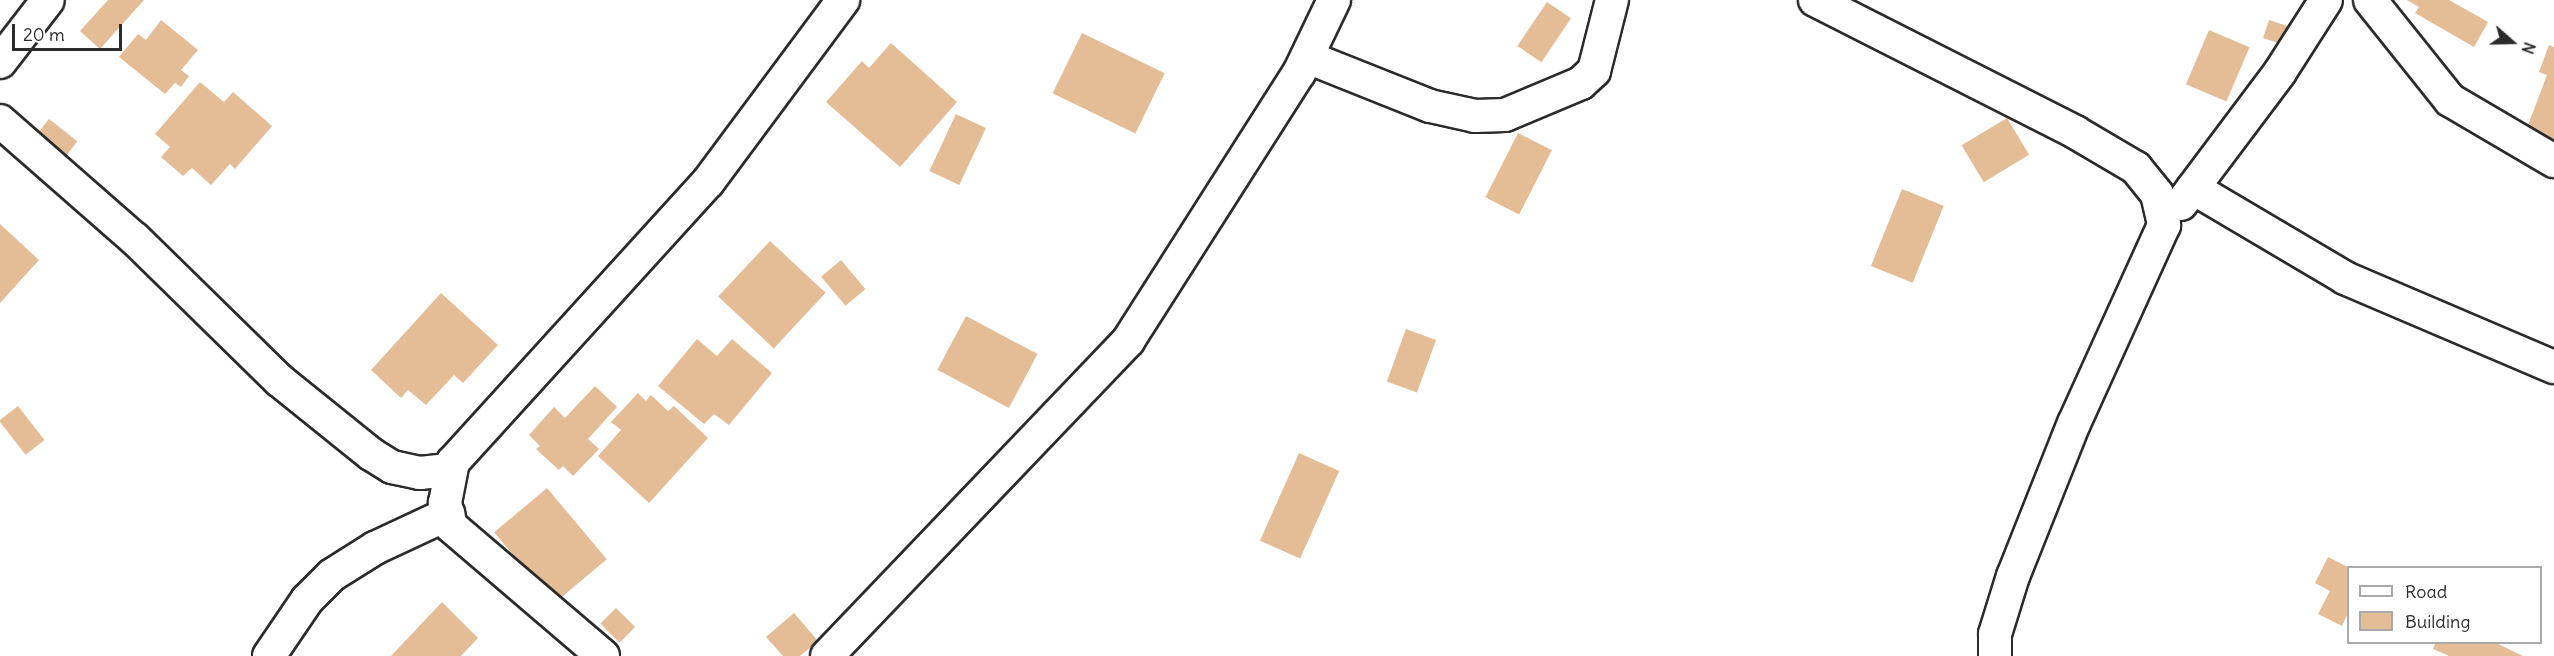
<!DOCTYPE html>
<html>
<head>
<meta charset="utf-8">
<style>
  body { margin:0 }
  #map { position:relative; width:2554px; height:656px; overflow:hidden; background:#fff; font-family:Delius,sans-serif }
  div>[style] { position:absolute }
  .building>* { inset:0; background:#e4bc95; transform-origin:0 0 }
  .roads { filter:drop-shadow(2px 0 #2b2b2b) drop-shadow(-2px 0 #2b2b2b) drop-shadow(0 2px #2b2b2b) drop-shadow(0 -2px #2b2b2b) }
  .street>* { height:32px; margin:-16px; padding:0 16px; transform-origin:16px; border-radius:16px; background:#fff }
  span { translate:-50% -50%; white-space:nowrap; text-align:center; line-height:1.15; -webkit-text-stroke:4.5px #fff; paint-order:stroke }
  .legend { position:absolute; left:2347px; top:566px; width:195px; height:78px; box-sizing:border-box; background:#fff; border:2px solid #aaa; margin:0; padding:8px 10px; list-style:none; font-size:18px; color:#2b2b2b }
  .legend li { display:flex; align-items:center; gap:12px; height:30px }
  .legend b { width:30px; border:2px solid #aaa }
  .north { position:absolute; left:2482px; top:12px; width:60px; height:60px; -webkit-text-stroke:4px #fff; paint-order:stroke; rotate:110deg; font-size:16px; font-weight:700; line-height:24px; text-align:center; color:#2b2b2b }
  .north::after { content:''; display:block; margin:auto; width:21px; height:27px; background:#2b2b2b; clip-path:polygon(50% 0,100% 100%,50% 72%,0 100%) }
  .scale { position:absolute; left:12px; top:24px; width:110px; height:27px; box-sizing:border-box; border:3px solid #2b2b2b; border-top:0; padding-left:8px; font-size:18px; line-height:21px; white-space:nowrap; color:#2b2b2b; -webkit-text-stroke:4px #fff; paint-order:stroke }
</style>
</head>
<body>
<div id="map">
  <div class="building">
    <i style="clip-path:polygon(108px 0,144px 0,100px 49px,80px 31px)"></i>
    <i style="clip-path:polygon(2407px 0,2449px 0,2488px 22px,2474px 47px,2415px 13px,2419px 7px)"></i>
    <i style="left:1547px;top:2px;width:29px;height:53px;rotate:34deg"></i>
    <i style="clip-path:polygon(161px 20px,198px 50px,181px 70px,189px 76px,181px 87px,175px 83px,165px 94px,119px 57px,138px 34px,146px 40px)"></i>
    <i style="left:2269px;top:20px;width:20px;height:19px;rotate:18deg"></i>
    <i style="left:2209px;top:30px;width:44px;height:59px;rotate:23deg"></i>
    <i style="left:1082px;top:33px;width:92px;height:67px;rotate:26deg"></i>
    <i style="clip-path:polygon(891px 43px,957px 102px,900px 167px,826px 102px,862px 61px,869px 68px)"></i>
    <i style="clip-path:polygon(2549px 45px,2554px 47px,2554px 139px,2527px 128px,2547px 75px,2539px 72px)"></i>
    <i style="clip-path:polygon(200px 82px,224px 102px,233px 92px,272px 126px,235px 169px,230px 164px,211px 185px,192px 168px,183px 176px,161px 157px,170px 147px,155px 134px)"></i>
    <i style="left:956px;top:114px;width:33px;height:63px;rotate:25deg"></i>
    <i style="left:2007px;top:118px;width:43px;height:53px;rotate:59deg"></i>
    <i style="left:49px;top:119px;width:36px;height:28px;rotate:38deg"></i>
    <i style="left:1518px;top:133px;width:38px;height:72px;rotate:27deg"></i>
    <i style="left:1902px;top:189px;width:45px;height:83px;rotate:22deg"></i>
    <i style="clip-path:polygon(0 224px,39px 260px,0 303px)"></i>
    <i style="left:770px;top:241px;width:76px;height:76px;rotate:43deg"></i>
    <i style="left:841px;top:260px;width:38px;height:26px;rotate:50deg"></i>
    <i style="clip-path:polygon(441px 293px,498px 345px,463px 383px,454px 375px,426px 405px,408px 390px,401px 398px,371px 370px)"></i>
    <i style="left:966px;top:316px;width:81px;height:61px;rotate:28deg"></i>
    <i style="left:1406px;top:329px;width:32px;height:56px;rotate:20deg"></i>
    <i style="clip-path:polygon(697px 339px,717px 356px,732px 339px,772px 373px,729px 425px,714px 414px,704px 424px,658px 386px)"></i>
    <i style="clip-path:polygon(595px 386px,617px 407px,588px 439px,599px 449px,573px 476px,563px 466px,559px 470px,536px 449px,540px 446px,529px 435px,554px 407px,565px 418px)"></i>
    <i style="clip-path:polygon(638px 393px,646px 401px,651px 395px,668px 411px,674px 406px,708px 438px,649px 503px,598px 456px,621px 430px,611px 422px)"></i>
    <i style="left:18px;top:406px;width:43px;height:24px;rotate:52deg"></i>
    <i style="left:1299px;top:453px;width:44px;height:96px;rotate:24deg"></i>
    <i style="left:547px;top:488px;width:93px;height:69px;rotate:50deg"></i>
    <i style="clip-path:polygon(2328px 557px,2348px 567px,2348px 613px,2342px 626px,2318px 614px,2330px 591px,2315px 583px)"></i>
    <i style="clip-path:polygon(442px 602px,478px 638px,461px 656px,391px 656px)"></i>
    <i style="left:616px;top:608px;width:27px;height:22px;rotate:45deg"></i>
    <i style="clip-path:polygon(794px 613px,818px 641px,800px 656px,783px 656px,766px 637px)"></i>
    <i style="clip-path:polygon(2436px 642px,2494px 642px,2523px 656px,2449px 656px,2433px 649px)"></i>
  </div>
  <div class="roads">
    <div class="street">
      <i style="left:1815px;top:0;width:292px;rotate:26.9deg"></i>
      <i style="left:2075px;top:132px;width:71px;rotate:30.5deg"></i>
      <i style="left:2136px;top:168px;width:33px;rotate:51deg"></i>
      <i style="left:2157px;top:194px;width:32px;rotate:77deg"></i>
      <i style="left:2164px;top:225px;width:217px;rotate:114.4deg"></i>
      <i style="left:2074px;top:423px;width:165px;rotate:111.7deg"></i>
      <i style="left:2013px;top:576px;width:61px;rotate:107.2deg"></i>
      <i style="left:1995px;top:634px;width:22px;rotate:90deg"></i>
      <i style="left:2370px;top:0;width:128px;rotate:51.3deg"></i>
      <i style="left:2450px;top:100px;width:121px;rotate:30.4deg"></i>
      <i style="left:1307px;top:57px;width:132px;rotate:21.7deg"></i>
      <i style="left:1430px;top:106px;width:46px;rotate:12.5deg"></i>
      <i style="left:1475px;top:116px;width:30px;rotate:-2deg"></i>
      <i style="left:1505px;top:115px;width:82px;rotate:-22.8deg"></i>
      <i style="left:1581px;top:83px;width:18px;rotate:-43deg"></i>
      <i style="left:1594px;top:71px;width:73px;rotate:-75.8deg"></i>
      <i style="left:0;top:62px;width:78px;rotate:-52.3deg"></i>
      <i style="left:0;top:121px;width:179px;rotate:41.2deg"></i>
      <i style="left:135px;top:239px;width:202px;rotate:44.4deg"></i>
      <i style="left:279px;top:380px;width:118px;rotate:38.8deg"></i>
      <i style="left:371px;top:454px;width:25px;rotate:32deg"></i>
      <i style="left:392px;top:467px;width:29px;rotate:12deg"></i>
      <i style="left:420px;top:473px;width:31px;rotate:-6deg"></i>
      <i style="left:2193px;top:188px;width:177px;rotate:30.6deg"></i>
      <i style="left:2345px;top:278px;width:227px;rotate:23.1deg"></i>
      <i style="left:2181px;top:204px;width:165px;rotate:-53.1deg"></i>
      <i style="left:2280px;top:72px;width:85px;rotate:-57.4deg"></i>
      <i style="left:269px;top:656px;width:68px;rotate:-55.8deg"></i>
      <i style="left:307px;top:600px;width:35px;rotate:-45deg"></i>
      <i style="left:332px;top:575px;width:51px;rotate:-32.1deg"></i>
      <i style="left:375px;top:548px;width:81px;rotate:-25deg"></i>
      <i style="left:603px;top:656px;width:200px;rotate:-139.5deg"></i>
      <i style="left:451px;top:526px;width:24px;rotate:-105deg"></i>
      <i style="left:445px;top:503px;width:42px;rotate:-79deg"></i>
      <i style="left:453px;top:462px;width:379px;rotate:-47.7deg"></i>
      <i style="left:708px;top:182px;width:227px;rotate:-53.4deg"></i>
      <i style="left:827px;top:656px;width:436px;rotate:-46.3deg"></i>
      <i style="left:1128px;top:341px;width:318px;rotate:-57.5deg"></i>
      <i style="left:1299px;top:73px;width:81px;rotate:-64.4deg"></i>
    </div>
  </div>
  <ul class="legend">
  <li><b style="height:8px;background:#fff"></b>Road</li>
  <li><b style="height:16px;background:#e4bc95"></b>Building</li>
  </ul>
  <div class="north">N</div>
  <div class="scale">20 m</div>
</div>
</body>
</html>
